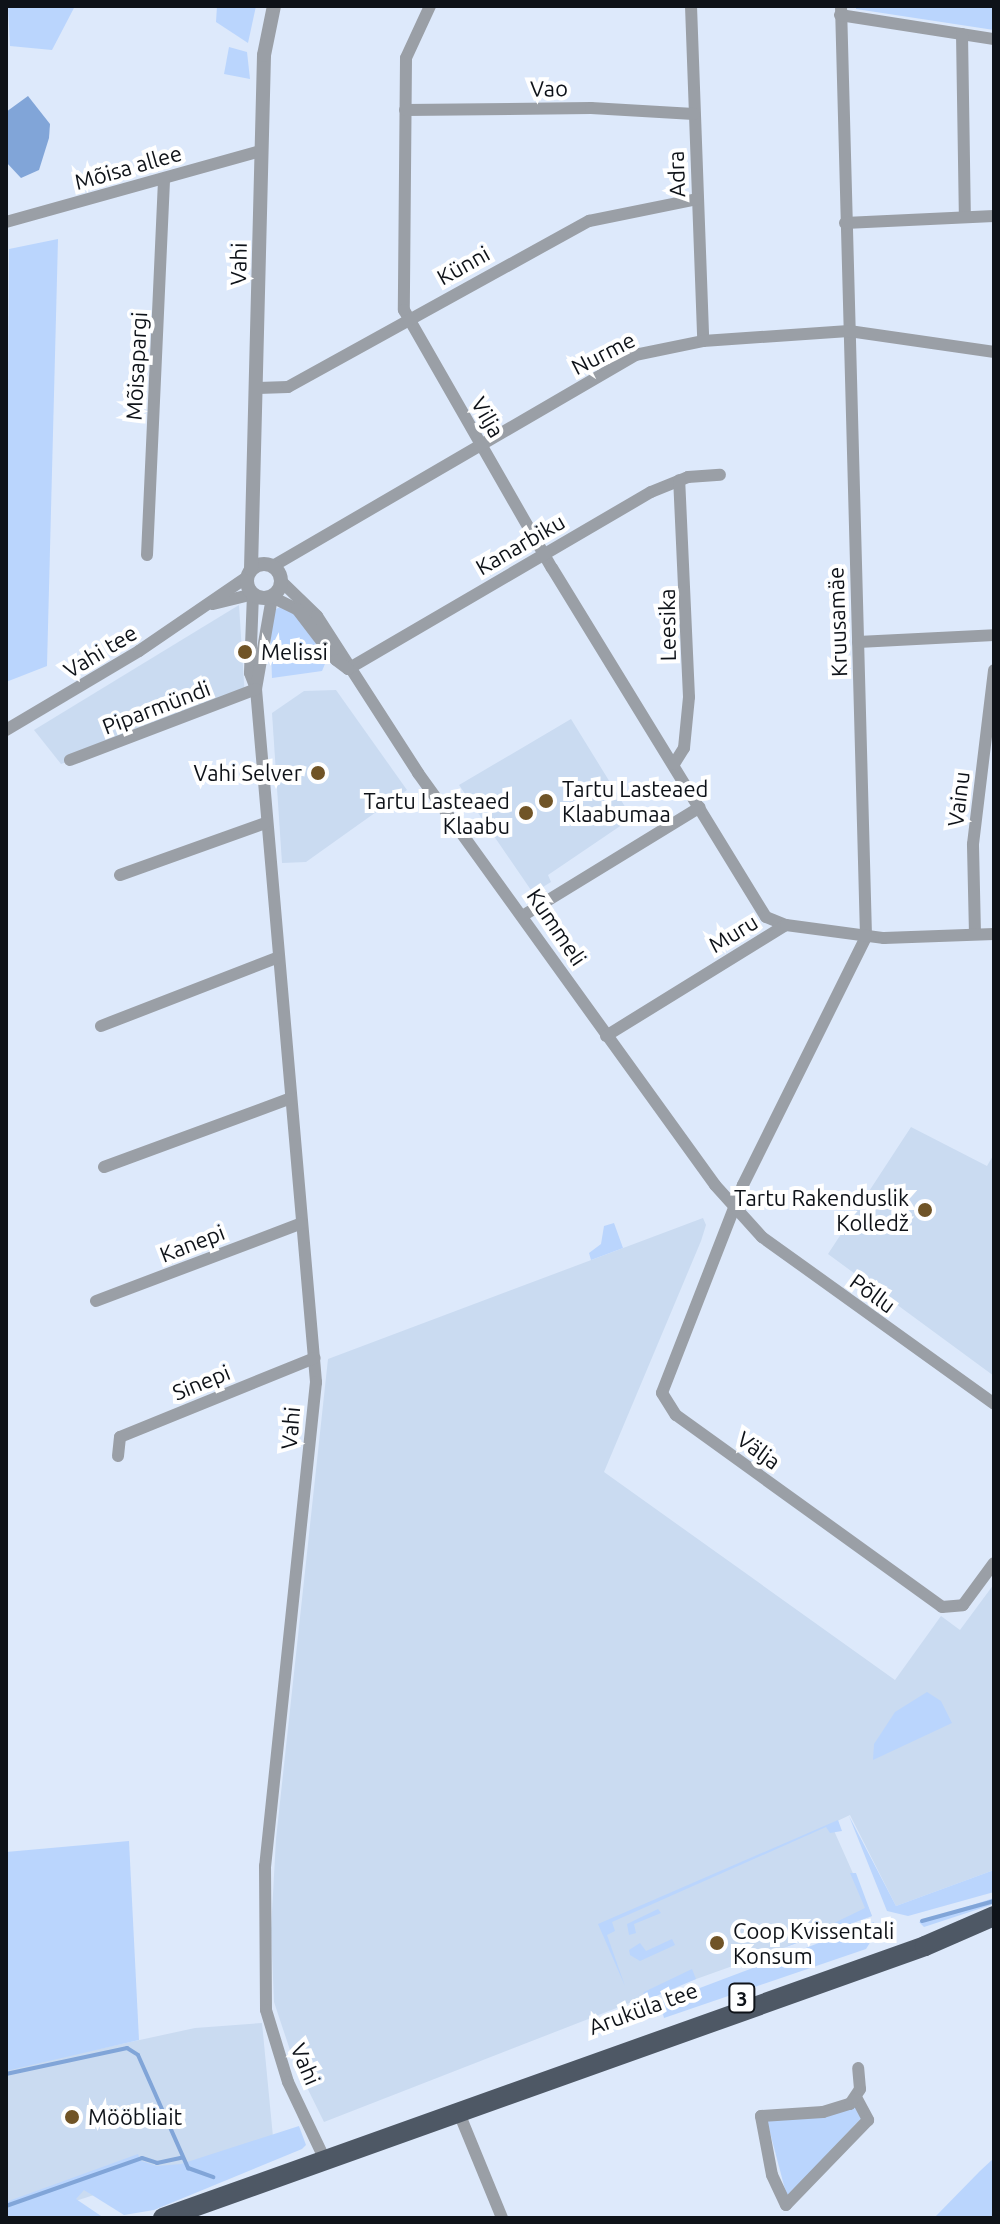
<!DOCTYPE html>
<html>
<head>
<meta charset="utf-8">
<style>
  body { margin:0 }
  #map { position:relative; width:1000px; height:2224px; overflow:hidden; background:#dde9fb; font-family:Ubuntu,sans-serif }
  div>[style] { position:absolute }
  .built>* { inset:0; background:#cadbf1 }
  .green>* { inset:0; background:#bad5fd }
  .water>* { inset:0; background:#81a5d8 }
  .stream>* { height:4px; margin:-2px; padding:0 2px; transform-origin:2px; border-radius:2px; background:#81a5d8 }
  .minor>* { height:12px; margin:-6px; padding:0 6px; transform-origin:6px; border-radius:6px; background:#9a9fa6 }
  .tertiary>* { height:14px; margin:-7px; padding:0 7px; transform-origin:7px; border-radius:7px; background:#9a9fa6 }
  .tertiary>.ring { margin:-7px; padding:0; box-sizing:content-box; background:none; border:14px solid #9a9fa6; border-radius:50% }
  .trunk>* { height:20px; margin:-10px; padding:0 10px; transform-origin:10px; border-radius:10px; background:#4e5865 }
  .dots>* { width:22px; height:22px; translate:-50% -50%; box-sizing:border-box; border:4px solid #fff; border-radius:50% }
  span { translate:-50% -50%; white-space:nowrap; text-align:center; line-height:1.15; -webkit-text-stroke:8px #fff; paint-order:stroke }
  .shield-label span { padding:2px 6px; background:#fff; border:2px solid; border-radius:6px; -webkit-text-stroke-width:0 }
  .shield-label { font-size:20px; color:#0e1218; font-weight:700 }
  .street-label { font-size:22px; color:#0e1218 }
  .poi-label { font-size:22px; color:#0e1218 }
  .left { translate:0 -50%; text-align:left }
  .right { translate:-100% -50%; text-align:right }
  .frame { position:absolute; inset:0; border:8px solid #0e1218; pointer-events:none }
</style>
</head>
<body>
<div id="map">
  <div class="built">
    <i style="clip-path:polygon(239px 605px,245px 698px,61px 764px,34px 730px)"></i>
    <i style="clip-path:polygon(336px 690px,407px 790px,306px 862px,282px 863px,272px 713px,304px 691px)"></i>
    <i style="clip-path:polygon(571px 719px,632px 818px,548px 875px,551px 882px,533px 893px,459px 785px)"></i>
    <i style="clip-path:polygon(911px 1127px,987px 1166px,994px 1154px,994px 1376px,828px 1254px)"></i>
    <i style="clip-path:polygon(703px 1218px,706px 1225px,701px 1241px,604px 1472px,895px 1680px,941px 1616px,960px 1630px,994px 1584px,994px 1870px,896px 1906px,850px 1815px,831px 1824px,872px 1916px,632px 2002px,324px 2122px,293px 2059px,274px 2002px,271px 1930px,276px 1839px,328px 1359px)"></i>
    <i style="clip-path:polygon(262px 2023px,273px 2137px,23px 2218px,6px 2218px,6px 2069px,195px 2028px)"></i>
  </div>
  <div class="green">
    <i style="clip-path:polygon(8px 6px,75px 6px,52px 50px,10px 46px)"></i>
    <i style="clip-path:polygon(217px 6px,256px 6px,248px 43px,216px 22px)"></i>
    <i style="clip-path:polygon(856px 6px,994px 6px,994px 30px,856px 9px)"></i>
    <i style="clip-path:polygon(229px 47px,247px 52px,250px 79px,224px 74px)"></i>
    <i style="clip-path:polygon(58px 239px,47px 666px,6px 682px,9px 249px)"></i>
    <i style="clip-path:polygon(282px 606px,291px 608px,327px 659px,322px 671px,272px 678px,270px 627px,276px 609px)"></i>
    <i style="clip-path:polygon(614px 1223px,623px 1248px,591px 1260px,589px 1253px,601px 1244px,604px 1226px)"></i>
    <i style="clip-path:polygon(927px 1692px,941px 1701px,952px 1723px,873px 1760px,874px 1744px,895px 1712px)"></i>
    <i style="clip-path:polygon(849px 1816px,896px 1906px,994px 1870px,994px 1892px,908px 1916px,887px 1911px)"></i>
    <i style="clip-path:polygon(838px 1820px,842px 1831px,830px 1833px,826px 1827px,612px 1922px,615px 1931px,607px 1935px,625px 1986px,598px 1924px)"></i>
    <i style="clip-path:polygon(129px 1841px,139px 2040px,6px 2071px,6px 1852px)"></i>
    <i style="clip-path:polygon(850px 1873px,856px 1873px,872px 1916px,783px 1948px,865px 1908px)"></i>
    <i style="clip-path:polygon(994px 1898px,994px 1904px,924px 1927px,919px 1922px)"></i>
    <i style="clip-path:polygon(658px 1909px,661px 1913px,634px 1924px,636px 1933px,629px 1935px,627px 1924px)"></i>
    <i style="clip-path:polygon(874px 1922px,876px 1933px,866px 1949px,664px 2018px,660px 2003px)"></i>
    <i style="clip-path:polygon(672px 1939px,675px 1945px,640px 1961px,630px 1955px,629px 1950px,640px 1943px,646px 1951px)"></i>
    <i style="clip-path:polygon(692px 1969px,696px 1979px,640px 2003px,644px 1992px)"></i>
    <i style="clip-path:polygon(853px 2106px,868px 2111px,787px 2197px,767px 2121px)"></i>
    <i style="clip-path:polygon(299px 2126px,306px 2145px,302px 2149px,154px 2210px,124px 2215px,84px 2190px,76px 2199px,104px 2218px,6px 2218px,6px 2202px,138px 2154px,141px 2161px,157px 2166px,181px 2164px)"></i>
    <i style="clip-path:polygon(994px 2158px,994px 2218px,934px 2218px,980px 2171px)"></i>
  </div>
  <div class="water">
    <i style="clip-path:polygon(28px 96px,50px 124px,49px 138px,39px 170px,21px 178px,6px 162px,6px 112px)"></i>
  </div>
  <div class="stream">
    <i style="left:922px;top:1921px;width:75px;rotate:-15.5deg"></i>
    <i style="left:6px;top:2074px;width:124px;rotate:-12.1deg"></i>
    <i style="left:127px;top:2048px;width:13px;rotate:32deg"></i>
    <i style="left:138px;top:2055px;width:124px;rotate:66.1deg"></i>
    <i style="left:188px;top:2168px;width:27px;rotate:20deg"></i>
    <i style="left:6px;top:2206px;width:144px;rotate:-19.4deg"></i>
    <i style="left:142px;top:2158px;width:16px;rotate:18deg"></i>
    <i style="left:157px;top:2163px;width:25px;rotate:-12deg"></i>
  </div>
  <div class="minor">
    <i style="left:430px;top:6px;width:57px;rotate:114.8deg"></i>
    <i style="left:406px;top:58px;width:252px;rotate:90.5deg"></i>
    <i style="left:404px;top:310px;width:297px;rotate:60.2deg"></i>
    <i style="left:552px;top:568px;width:409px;rotate:58.5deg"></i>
    <i style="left:766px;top:917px;width:22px;rotate:22deg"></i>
    <i style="left:691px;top:6px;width:335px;rotate:87.9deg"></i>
    <i style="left:841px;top:6px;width:931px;rotate:88.46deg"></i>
    <i style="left:866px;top:937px;width:277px;rotate:116.4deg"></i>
    <i style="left:743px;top:1185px;width:223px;rotate:111.3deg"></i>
    <i style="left:662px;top:1393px;width:26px;rotate:58deg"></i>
    <i style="left:676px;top:1415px;width:328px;rotate:35.8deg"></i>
    <i style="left:942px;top:1607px;width:21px;rotate:-5deg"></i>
    <i style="left:963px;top:1605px;width:52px;rotate:-53.6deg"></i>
    <i style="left:840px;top:15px;width:156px;rotate:8.9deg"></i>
    <i style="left:962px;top:34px;width:183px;rotate:89.1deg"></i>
    <i style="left:405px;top:110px;width:186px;rotate:-0.6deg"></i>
    <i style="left:591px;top:108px;width:103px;rotate:3.3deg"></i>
    <i style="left:6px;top:222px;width:265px;rotate:-15.6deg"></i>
    <i style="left:845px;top:223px;width:149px;rotate:-2.7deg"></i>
    <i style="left:258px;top:388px;width:30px;rotate:-2deg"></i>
    <i style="left:288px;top:387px;width:344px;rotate:-28.9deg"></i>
    <i style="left:589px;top:221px;width:110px;rotate:-11.5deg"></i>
    <i style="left:147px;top:555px;width:377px;rotate:-87.4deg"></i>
    <i style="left:273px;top:566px;width:419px;rotate:-30.2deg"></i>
    <i style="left:635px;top:355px;width:69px;rotate:-11.6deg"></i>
    <i style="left:703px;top:341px;width:146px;rotate:-3.9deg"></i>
    <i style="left:849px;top:331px;width:147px;rotate:8.2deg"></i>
    <i style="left:282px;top:582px;width:49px;rotate:44.2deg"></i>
    <i style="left:317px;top:616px;width:187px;rotate:57.2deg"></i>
    <i style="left:418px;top:773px;width:508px;rotate:54.21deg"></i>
    <i style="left:715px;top:1185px;width:70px;rotate:47.9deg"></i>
    <i style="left:762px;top:1237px;width:286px;rotate:35.7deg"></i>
    <i style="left:213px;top:604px;width:41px;rotate:-14deg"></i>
    <i style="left:253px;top:594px;width:79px;rotate:92.2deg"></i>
    <i style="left:250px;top:673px;width:17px;rotate:69deg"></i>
    <i style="left:256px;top:689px;width:696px;rotate:85.05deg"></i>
    <i style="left:316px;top:1382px;width:487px;rotate:96deg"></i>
    <i style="left:265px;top:1866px;width:144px;rotate:89.6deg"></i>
    <i style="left:266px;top:2010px;width:75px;rotate:73deg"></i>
    <i style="left:288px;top:2082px;width:86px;rotate:64.6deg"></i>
    <i style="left:858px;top:642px;width:136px;rotate:-2.9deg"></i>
    <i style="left:348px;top:669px;width:351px;rotate:-30.3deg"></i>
    <i style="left:651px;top:492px;width:40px;rotate:-22deg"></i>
    <i style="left:688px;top:477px;width:32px;rotate:-4deg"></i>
    <i style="left:256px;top:689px;width:93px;rotate:-80.1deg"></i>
    <i style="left:272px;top:597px;width:28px;rotate:26deg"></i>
    <i style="left:297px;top:609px;width:64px;rotate:52.6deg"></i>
    <i style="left:336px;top:660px;width:15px;rotate:37deg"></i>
    <i style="left:6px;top:730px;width:155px;rotate:-30.7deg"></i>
    <i style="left:139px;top:651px;width:131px;rotate:-34.4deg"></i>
    <i style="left:70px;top:760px;width:199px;rotate:-20.9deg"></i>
    <i style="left:674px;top:764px;width:19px;rotate:-58deg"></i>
    <i style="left:684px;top:748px;width:51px;rotate:-84.4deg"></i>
    <i style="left:689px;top:697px;width:217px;rotate:-92.6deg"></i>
    <i style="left:120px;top:875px;width:154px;rotate:-19.7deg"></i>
    <i style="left:524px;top:915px;width:206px;rotate:-31.5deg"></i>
    <i style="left:975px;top:934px;width:90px;rotate:-91.3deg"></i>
    <i style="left:973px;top:844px;width:175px;rotate:-83.1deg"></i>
    <i style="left:101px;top:1026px;width:188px;rotate:-21.2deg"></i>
    <i style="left:606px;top:1036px;width:211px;rotate:-31.7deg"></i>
    <i style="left:786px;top:925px;width:99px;rotate:7.6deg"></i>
    <i style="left:884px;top:938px;width:110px;rotate:-2.1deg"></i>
    <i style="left:104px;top:1167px;width:197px;rotate:-20.2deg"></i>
    <i style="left:96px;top:1301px;width:220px;rotate:-20.7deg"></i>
    <i style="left:118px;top:1456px;width:19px;rotate:-84deg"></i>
    <i style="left:120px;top:1437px;width:210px;rotate:-22.1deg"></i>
    <i style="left:857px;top:2099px;width:24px;rotate:62deg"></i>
    <i style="left:868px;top:2120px;width:118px;rotate:134deg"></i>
    <i style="left:786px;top:2205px;width:33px;rotate:-115deg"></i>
    <i style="left:772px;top:2175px;width:60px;rotate:-100.6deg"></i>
    <i style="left:761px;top:2116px;width:62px;rotate:-3.7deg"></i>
    <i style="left:823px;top:2112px;width:28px;rotate:-17deg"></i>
    <i style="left:850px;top:2104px;width:18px;rotate:-56deg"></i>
    <i style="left:860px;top:2089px;width:21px;rotate:-95deg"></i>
    <i style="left:459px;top:2113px;width:113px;rotate:67.7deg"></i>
  </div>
  <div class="tertiary">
    <i class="ring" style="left:247px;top:564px;width:20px;height:20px"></i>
    <i style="left:251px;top:569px;width:514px;rotate:-88.55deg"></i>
    <i style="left:264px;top:55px;width:50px;rotate:-78.5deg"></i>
  </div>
  <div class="trunk">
    <i style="left:163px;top:2218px;width:809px;rotate:-19.64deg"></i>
    <i style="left:925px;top:1946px;width:75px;rotate:-23.5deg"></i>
  </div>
  <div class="dots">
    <i style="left:245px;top:652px;background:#705427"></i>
    <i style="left:318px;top:773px;background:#705427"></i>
    <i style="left:546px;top:801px;background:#705427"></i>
    <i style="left:526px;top:813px;background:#705427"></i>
    <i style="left:925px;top:1210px;background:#705427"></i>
    <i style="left:717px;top:1943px;background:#705427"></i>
    <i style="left:72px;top:2117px;background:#705427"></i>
  </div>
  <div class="shield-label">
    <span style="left:742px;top:1998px">3</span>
  </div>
  <div class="street-label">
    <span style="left:549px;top:88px;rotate:-1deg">Vao</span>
    <span style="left:128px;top:167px;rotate:-16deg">Mõisa allee</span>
    <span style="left:676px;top:174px;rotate:-92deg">Adra</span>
    <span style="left:238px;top:264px;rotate:-89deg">Vahi</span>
    <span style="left:463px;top:265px;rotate:-29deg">Künni</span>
    <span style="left:603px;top:353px;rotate:-27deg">Nurme</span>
    <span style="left:136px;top:366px;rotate:-87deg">Mõisapargi</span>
    <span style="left:488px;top:417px;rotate:60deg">Vilja</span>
    <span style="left:520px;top:544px;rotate:-30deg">Kanarbiku</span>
    <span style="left:837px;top:622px;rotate:-92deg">Kruusamäe</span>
    <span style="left:667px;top:625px;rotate:-91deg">Leesika</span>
    <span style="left:100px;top:651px;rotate:-31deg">Vahi tee</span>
    <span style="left:156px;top:707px;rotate:-21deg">Piparmündi</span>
    <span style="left:958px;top:799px;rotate:-83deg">Vainu</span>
    <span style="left:557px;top:927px;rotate:56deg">Kummeli</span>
    <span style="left:733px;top:933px;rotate:-31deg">Muru</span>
    <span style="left:192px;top:1243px;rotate:-21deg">Kanepi</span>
    <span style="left:873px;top:1293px;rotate:36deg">Põllu</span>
    <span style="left:201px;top:1382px;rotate:-22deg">Sinepi</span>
    <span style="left:290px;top:1428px;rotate:-85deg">Vahi</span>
    <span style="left:759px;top:1450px;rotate:36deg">Välja</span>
    <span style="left:643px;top:2008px;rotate:-20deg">Aruküla tee</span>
    <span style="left:306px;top:2064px;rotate:67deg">Vahi</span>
  </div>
  <div class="poi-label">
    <span class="left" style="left:261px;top:652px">Melissi</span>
    <span class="right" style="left:302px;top:773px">Vahi Selver</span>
    <span class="left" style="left:562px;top:801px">Tartu Lasteaed<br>Klaabumaa</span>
    <span class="right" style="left:510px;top:813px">Tartu Lasteaed<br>Klaabu</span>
    <span class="right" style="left:909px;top:1210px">Tartu Rakenduslik<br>Kolledž</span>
    <span class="left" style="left:733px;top:1943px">Coop Kvissentali<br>Konsum</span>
    <span class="left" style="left:88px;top:2117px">Mööbliait</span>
  </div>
  <div class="frame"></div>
</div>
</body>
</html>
